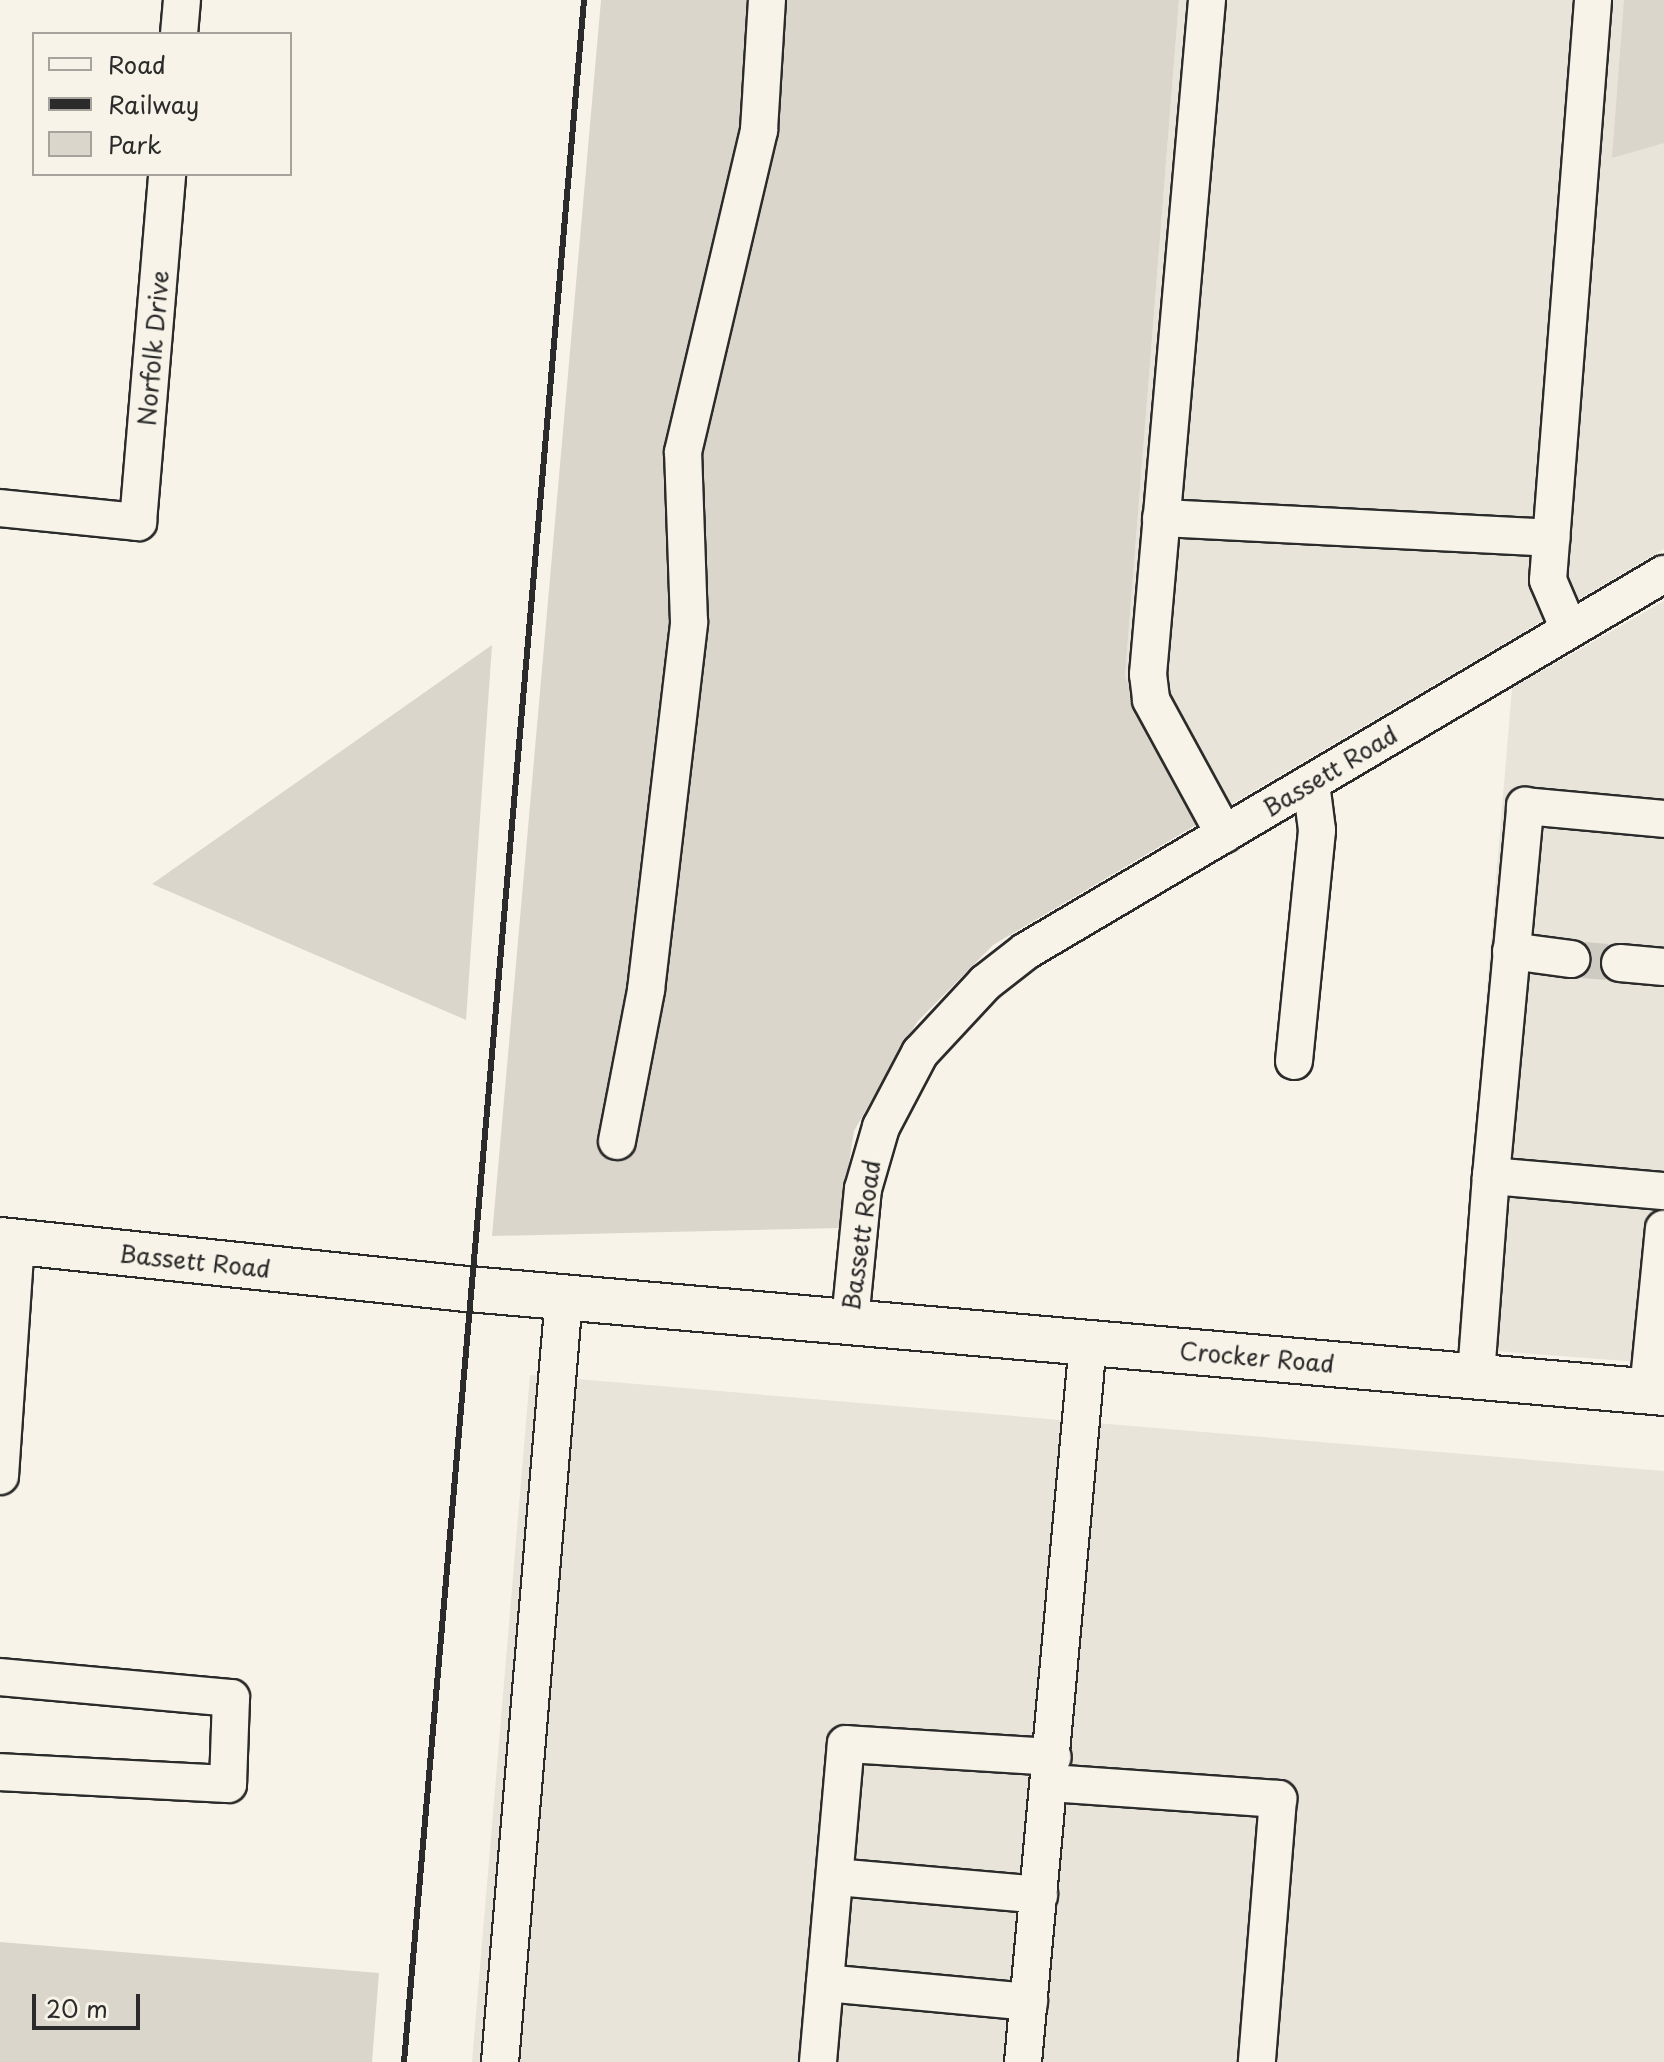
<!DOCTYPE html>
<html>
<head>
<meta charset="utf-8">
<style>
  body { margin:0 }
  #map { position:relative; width:1664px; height:2062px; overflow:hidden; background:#f7f3e8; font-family:"Playpen Sans",sans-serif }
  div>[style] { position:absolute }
  .built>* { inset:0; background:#e8e4da }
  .green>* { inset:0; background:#dad6cc }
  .minor-tunnel>* { height:36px; margin-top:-18px; transform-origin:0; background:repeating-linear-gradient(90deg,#cecbc2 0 36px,transparent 0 54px) }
  .roads { filter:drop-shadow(2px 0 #2b2b2b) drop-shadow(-2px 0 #2b2b2b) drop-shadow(0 2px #2b2b2b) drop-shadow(0 -2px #2b2b2b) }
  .minor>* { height:36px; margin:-18px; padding:0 18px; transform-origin:18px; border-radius:18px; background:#f7f3e8 }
  .major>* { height:44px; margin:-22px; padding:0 22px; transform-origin:22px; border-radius:22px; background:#f7f3e8 }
  .rail>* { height:6px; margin:-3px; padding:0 3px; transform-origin:3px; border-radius:3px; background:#2b2b2b }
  span { translate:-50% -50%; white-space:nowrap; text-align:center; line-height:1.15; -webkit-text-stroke:8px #f7f3e8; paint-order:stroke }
  .street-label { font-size:24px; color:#2b2b2b }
  .legend { position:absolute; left:32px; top:32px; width:260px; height:144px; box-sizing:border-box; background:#f7f3e8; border:2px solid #a5a39c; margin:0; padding:10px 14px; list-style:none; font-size:24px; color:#2b2b2b }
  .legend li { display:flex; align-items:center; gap:16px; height:40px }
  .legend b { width:40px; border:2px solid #a5a39c }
  .scale { position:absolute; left:32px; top:1994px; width:108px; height:36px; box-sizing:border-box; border:4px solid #2b2b2b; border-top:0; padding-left:10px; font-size:24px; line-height:28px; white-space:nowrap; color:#2b2b2b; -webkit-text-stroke:6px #f7f3e8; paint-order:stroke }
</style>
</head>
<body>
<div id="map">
  <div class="built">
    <i style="clip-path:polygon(1179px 0,1664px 0,1664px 549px,1196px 825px,1125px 677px)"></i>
    <i style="clip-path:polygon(1664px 601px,1664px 1364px,1457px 1348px,1512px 688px)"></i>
    <i style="clip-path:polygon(530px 1375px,1664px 1471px,1664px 2062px,472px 2062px)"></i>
  </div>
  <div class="green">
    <i style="clip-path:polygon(601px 0,1179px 0,1125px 677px,1196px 825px,993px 945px,917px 1022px,854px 1131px,839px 1228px,492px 1236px)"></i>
    <i style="clip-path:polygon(1624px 0,1664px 0,1664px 143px,1612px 158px)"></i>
    <i style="clip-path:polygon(492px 645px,466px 1020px,152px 884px)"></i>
    <i style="clip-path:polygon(0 1942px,379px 1973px,372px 2062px,0 2062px)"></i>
  </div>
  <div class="minor-tunnel">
    <i style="left:1571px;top:959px;width:49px;rotate:4.7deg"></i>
  </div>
  <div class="roads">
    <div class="minor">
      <i style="left:1207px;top:0;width:677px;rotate:95deg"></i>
      <i style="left:1148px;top:674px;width:26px;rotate:83deg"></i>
      <i style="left:1151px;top:700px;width:153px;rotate:61.4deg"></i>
      <i style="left:179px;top:34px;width:34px;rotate:-85deg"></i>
      <i style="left:0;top:508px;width:139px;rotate:5.8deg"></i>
      <i style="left:138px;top:522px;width:349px;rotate:-85.2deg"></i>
      <i style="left:1161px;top:518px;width:391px;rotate:2.9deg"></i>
      <i style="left:1569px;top:629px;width:53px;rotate:-113.2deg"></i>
      <i style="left:1548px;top:580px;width:582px;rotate:-85.56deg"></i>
      <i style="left:1511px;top:951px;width:61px;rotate:7.6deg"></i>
      <i style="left:1620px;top:963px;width:44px;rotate:5.2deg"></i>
      <i style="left:1294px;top:1061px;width:232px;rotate:-84.3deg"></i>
      <i style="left:1317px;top:830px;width:47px;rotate:-97.3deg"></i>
      <i style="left:617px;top:1141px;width:154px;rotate:-79.1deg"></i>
      <i style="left:646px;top:990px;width:371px;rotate:-83.3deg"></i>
      <i style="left:689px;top:622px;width:170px;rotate:-92deg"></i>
      <i style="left:683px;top:452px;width:331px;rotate:-76.7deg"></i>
      <i style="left:759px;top:130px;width:130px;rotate:-86.5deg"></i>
      <i style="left:1491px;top:1176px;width:372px;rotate:-84.7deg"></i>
      <i style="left:1525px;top:806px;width:140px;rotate:5.3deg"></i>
      <i style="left:850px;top:1321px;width:133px;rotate:-84.4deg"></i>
      <i style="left:863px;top:1189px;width:65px;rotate:-73.8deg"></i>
      <i style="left:881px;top:1127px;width:84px;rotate:-62.2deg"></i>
      <i style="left:920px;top:1053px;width:96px;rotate:-47.1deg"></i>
      <i style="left:985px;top:983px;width:52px;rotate:-38deg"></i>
      <i style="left:1026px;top:951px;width:741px;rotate:-30.58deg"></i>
      <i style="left:1476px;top:1375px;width:200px;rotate:-85.7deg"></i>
      <i style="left:1491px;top:1176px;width:174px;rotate:5deg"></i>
      <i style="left:1648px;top:1391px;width:163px;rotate:-84.4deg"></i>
      <i style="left:0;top:1476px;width:235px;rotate:-86.1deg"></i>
      <i style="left:0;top:1677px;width:232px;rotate:5.2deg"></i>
      <i style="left:231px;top:1698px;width:86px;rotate:92deg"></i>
      <i style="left:228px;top:1784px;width:228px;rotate:-177deg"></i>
      <i style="left:1050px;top:1783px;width:229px;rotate:4deg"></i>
      <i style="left:1278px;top:1799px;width:264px;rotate:94.6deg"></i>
      <i style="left:835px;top:1877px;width:205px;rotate:5deg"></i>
      <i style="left:825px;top:1983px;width:205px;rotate:5.3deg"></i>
      <i style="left:500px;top:2062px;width:768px;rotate:-85.22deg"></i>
      <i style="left:818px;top:2062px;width:319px;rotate:-85deg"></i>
      <i style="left:846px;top:1744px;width:207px;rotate:3.6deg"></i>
      <i style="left:1023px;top:2062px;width:723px;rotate:-84.84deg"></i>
    </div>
    <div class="major">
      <i style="left:0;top:1240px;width:472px;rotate:6deg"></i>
      <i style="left:469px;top:1289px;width:1200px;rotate:4.97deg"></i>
    </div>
  </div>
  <div class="rail">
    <i style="left:404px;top:2062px;width:2070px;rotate:-85.01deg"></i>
  </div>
  <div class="street-label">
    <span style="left:153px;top:348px;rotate:-85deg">Norfolk Drive</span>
    <span style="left:1330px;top:771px;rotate:-31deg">Bassett Road</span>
    <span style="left:861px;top:1235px;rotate:-82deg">Bassett Road</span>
    <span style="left:195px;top:1261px;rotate:6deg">Bassett Road</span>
    <span style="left:1257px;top:1357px;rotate:5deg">Crocker Road</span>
  </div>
  <ul class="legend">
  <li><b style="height:10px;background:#f7f3e8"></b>Road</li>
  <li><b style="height:10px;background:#2b2b2b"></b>Railway</li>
  <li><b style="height:22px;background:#dad6cc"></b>Park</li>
  </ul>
  <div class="scale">20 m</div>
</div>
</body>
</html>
